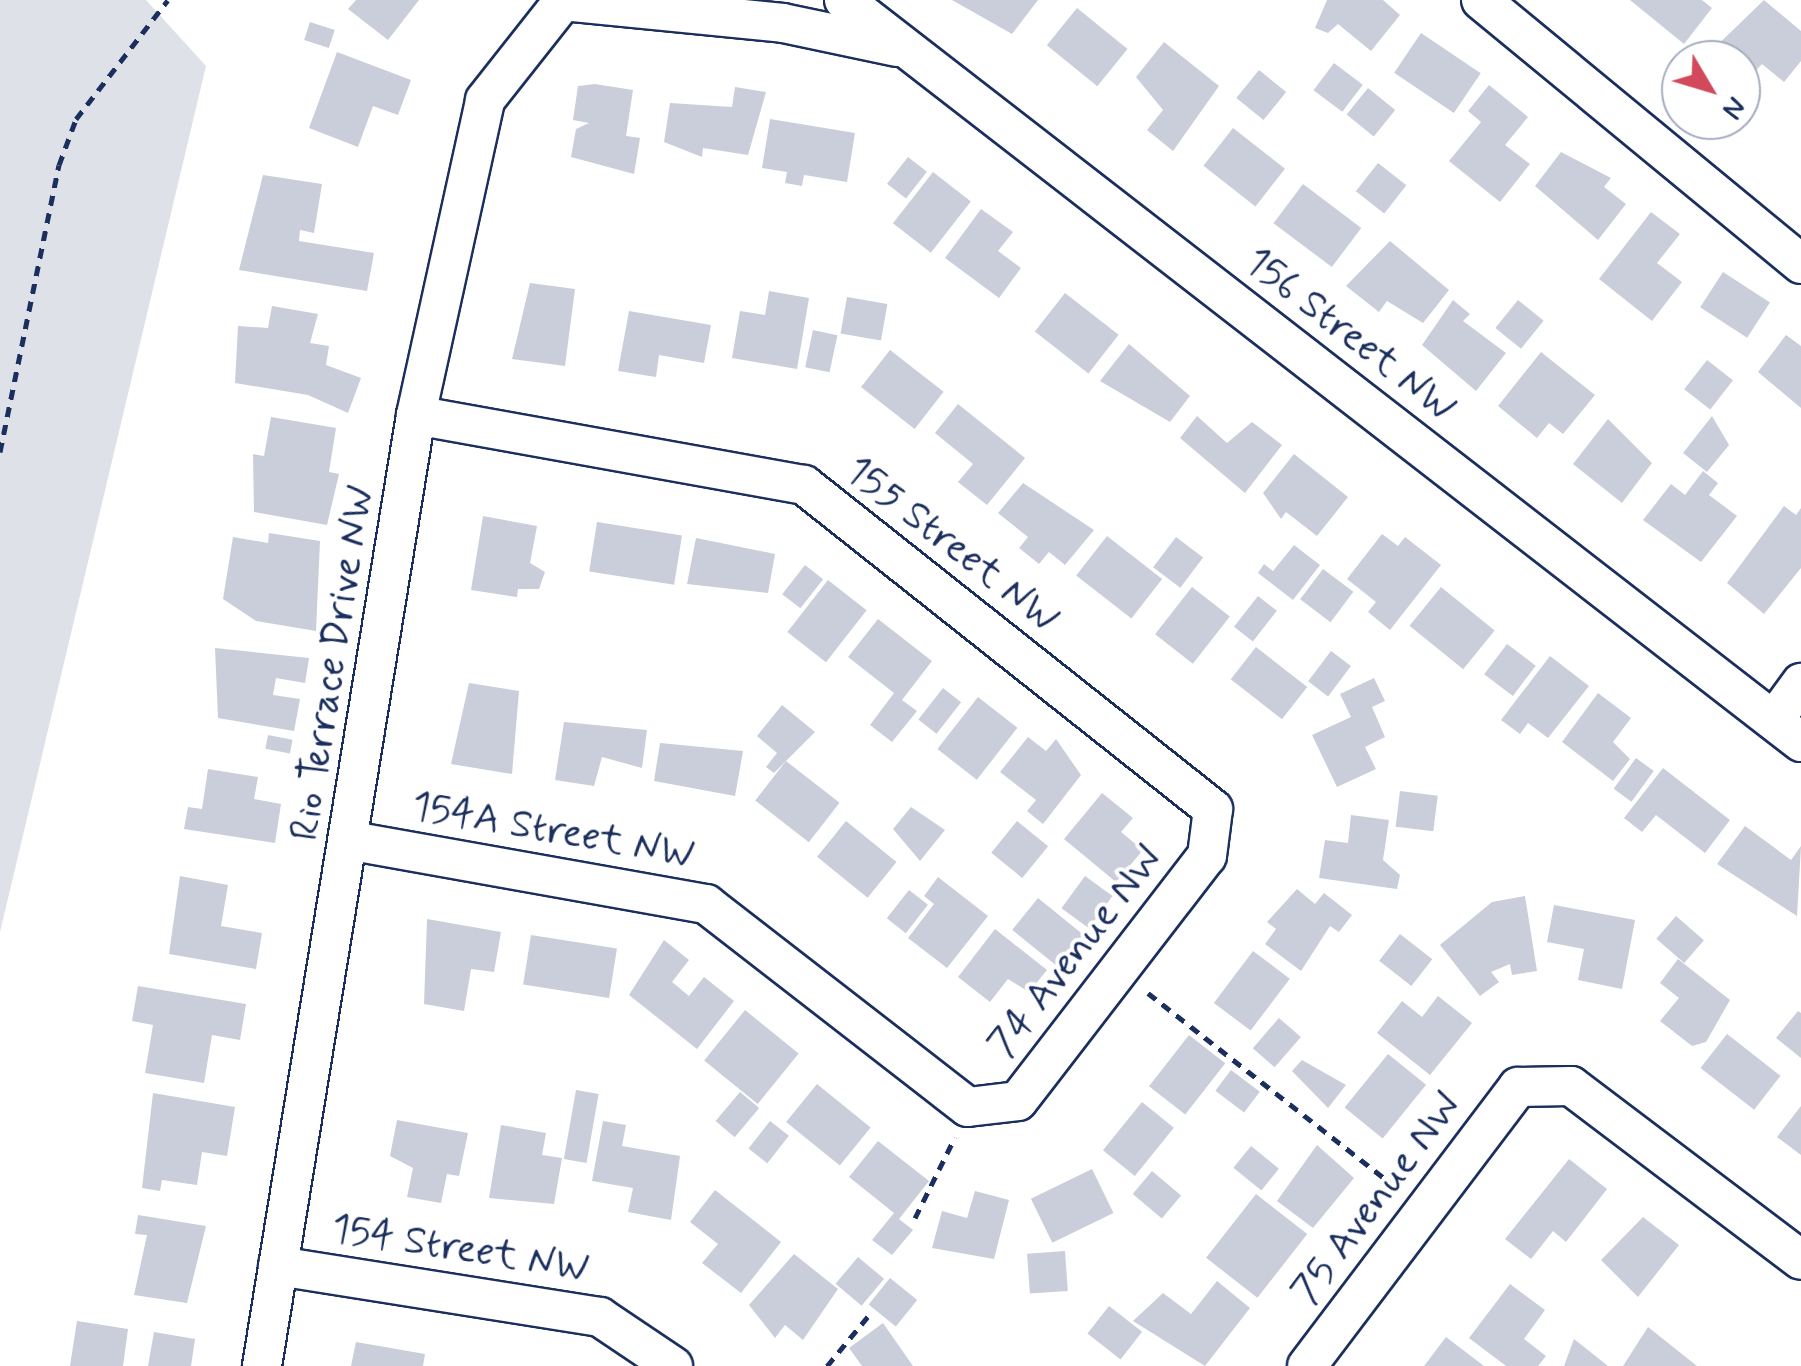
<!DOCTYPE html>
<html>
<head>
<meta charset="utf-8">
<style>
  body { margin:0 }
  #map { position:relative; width:1801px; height:1366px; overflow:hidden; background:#fff; font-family:Mynerve,sans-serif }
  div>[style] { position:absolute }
  .green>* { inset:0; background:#dee1e7 }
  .building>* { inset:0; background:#caceda; transform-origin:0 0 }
  .path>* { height:5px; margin-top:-2.5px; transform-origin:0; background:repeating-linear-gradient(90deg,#1b2f5e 0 10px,transparent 0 18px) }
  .roads { filter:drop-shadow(2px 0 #1b2f5e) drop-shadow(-2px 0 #1b2f5e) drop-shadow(0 2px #1b2f5e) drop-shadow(0 -2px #1b2f5e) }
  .street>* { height:38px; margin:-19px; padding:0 19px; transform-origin:19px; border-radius:19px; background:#fff }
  span { translate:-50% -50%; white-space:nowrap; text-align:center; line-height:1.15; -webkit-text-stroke:8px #fff; paint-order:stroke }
  .street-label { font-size:40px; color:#1b2f5e }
  .north { position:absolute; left:1661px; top:40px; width:100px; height:100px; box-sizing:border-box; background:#fff; border:2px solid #a4acbf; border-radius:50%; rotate:128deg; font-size:28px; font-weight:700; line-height:40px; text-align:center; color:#1b2f5e }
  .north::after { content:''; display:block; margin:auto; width:35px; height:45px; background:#d1495b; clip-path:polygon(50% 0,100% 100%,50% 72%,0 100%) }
</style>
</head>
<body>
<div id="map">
  <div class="green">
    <i style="clip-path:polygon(0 0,146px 0,206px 66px,0 932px)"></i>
  </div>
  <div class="building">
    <i style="clip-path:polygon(356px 0,419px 0,388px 40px,348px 9px)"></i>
    <i style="clip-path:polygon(952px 0,1038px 0,1012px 34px)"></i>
    <i style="clip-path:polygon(1327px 0,1383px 0,1400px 15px,1371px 51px,1338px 24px,1328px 33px,1315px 28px)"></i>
    <i style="clip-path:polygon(1630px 0,1702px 0,1712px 8px,1684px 44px)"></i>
    <i style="clip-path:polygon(1764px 0,1801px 31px,1801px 61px,1784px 82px,1762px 64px,1741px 86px,1741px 60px,1702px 60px)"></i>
    <i style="left:1077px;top:8px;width:65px;height:48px;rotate:39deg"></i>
    <i style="left:310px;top:22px;width:26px;height:19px;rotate:18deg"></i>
    <i style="left:1421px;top:33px;width:72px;height:48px;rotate:34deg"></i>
    <i style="clip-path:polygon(1164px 42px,1219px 86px,1173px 151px,1147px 130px,1163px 110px,1136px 77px)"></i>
    <i style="clip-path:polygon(337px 52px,411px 80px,398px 115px,373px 106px,358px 147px,309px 128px)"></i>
    <i style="left:1334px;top:63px;width:36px;height:34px;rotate:37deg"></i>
    <i style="left:1259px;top:70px;width:35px;height:36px;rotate:39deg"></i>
    <i style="clip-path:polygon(595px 84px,633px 90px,626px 136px,640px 138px,634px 174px,571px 157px,576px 129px,589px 123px,573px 120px,578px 86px)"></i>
    <i style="clip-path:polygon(1489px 85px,1528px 117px,1505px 145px,1530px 164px,1500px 202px,1449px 161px,1481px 122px,1468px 111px)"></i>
    <i style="clip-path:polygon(735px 87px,766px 92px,748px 155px,703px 148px,702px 157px,664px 142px,670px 103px,732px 107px)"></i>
    <i style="left:1368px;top:88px;width:35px;height:34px;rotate:39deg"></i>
    <i style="clip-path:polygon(770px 119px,855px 133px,847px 182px,804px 175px,802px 186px,785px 183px,787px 172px,762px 168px)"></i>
    <i style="left:1233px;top:128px;width:66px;height:48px;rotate:38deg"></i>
    <i style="clip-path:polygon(1561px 152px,1611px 178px,1604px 187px,1626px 204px,1598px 240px,1535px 186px)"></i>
    <i style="left:908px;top:157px;width:24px;height:34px;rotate:38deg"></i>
    <i style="left:1378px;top:163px;width:36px;height:36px;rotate:38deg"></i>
    <i style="left:933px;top:172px;width:48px;height:65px;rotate:38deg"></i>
    <i style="clip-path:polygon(263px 175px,322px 184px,314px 233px,300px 230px,299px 241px,374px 253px,367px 291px,239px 270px)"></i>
    <i style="left:1303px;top:184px;width:73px;height:49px;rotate:37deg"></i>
    <i style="clip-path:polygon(981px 209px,1013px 232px,998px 251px,1021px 268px,999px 298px,945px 258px)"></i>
    <i style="clip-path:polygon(1651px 212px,1680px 234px,1657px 263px,1682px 282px,1652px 321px,1599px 279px)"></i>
    <i style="clip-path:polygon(1390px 241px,1449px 290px,1423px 323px,1387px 301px,1379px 312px,1346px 286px)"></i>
    <i style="left:1723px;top:272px;width:56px;height:42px;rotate:33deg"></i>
    <i style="clip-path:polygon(530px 283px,575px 289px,565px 366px,512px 359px)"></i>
    <i style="clip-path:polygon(769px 291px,809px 298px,797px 369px,732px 358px,740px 311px,765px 315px)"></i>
    <i style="left:1065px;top:293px;width:68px;height:49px;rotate:38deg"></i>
    <i style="left:847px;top:297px;width:41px;height:37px;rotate:10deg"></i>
    <i style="clip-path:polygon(1453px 300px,1470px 314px,1463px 321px,1506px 353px,1476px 391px,1422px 345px)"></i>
    <i style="left:1518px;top:300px;width:33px;height:36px;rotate:39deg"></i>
    <i style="clip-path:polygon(272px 306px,318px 314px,310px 343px,329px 346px,326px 365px,361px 378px,348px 413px,308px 395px,235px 383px,238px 326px,268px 328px)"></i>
    <i style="clip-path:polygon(629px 311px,711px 325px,704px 363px,659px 355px,656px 377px,618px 371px)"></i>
    <i style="left:813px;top:330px;width:25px;height:38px;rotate:12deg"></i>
    <i style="clip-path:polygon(1786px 335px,1801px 346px,1801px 408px,1758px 372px)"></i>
    <i style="clip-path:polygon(1129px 344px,1190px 396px,1170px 422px,1100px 381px)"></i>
    <i style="left:890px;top:350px;width:68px;height:47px;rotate:38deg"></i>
    <i style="clip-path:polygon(1541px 352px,1595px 395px,1563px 434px,1549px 423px,1537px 438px,1498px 406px)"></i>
    <i style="left:1707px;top:360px;width:33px;height:37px;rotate:38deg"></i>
    <i style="clip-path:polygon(958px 404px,1025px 458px,987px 505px,958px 482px,973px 464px,935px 433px)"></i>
    <i style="clip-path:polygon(1197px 416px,1227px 443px,1252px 422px,1282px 445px,1245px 493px,1180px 438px)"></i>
    <i style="clip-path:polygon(1712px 416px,1729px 445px,1707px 472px,1683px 453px)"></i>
    <i style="clip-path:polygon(271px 417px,336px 428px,329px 472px,339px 474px,327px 525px,254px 512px,253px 454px,264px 456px)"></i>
    <i style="clip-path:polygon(1608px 419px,1652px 463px,1622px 503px,1573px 464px)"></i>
    <i style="clip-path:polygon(1294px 454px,1348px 497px,1317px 536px,1286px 512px,1281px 519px,1263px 493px)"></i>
    <i style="clip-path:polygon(1703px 471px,1718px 483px,1709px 495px,1737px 516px,1701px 562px,1643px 520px,1671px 484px,1685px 495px)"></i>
    <i style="clip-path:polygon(1023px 483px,1094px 530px,1065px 565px,1049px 552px,1039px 564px,1019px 548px,1028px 537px,998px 513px)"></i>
    <i style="clip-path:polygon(1784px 506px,1796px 515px,1801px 508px,1801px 568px,1764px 614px,1727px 583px)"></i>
    <i style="clip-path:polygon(483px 516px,537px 526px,530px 563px,545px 572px,539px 589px,518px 589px,517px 597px,471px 590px)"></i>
    <i style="left:597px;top:522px;width:86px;height:50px;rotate:9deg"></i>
    <i style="clip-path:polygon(269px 533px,320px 541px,316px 631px,256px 621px,223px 599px,233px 537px,268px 543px)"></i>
    <i style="clip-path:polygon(1382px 534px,1398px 546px,1405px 537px,1441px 565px,1390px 630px,1368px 612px,1376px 602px,1347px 579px)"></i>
    <i style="left:1107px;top:536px;width:70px;height:50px;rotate:38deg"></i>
    <i style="left:1176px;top:537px;width:34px;height:38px;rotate:37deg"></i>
    <i style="clip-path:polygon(696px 538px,775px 554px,768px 593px,687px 584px)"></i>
    <i style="clip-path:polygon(1294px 545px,1320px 565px,1293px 600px,1258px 573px,1264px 564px,1273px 571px)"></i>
    <i style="left:805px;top:565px;width:23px;height:37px;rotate:38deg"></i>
    <i style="left:1323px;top:569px;width:38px;height:38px;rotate:37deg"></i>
    <i style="left:828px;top:580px;width:49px;height:66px;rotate:38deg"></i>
    <i style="left:1192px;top:587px;width:48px;height:60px;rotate:38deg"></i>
    <i style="left:1441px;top:587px;width:69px;height:50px;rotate:39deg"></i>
    <i style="left:1258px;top:596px;width:24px;height:39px;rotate:38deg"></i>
    <i style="clip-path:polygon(878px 619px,932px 661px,902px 700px,917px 711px,892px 742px,870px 725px,894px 693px,848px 657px)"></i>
    <i style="left:1507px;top:644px;width:36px;height:38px;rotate:37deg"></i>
    <i style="left:1256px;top:647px;width:65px;height:41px;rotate:38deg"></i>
    <i style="clip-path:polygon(215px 648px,309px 658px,305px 683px,276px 678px,273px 695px,300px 699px,294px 731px,218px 718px)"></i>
    <i style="left:1331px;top:651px;width:25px;height:38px;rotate:37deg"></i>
    <i style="clip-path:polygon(1550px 656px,1589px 686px,1548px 738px,1528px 723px,1520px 734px,1501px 720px)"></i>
    <i style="clip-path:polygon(1374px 678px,1385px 701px,1372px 707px,1385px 737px,1365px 747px,1376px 769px,1337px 787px,1312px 735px,1351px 717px,1340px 694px)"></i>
    <i style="clip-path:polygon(469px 683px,519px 691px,512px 774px,451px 764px)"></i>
    <i style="left:943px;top:688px;width:23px;height:40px;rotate:38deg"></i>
    <i style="clip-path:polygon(1598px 693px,1631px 718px,1613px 742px,1630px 759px,1613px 781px,1562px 742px)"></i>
    <i style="left:978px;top:697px;width:50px;height:66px;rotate:38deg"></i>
    <i style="clip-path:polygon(782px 705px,815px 732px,774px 773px,766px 767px,777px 753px,757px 736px)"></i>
    <i style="clip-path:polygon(564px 722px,647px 730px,642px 768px,602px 757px,594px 786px,555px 780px)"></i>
    <i style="left:268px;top:735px;width:25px;height:14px;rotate:11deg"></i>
    <i style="clip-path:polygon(1028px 737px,1046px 751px,1056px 739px,1081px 775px,1043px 824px,1027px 811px,1036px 800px,1000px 772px)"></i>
    <i style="clip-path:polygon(660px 743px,743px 751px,735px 796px,654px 781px)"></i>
    <i style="left:1636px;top:758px;width:22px;height:38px;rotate:36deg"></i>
    <i style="left:786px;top:761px;width:68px;height:50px;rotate:38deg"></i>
    <i style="clip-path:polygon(1663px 768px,1730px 820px,1705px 853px,1656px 815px,1642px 832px,1624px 818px)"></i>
    <i style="clip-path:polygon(208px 769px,258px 777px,254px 799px,281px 804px,275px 843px,184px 829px,188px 807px,202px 809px)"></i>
    <i style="left:1400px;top:791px;width:38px;height:36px;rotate:7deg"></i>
    <i style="clip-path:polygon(1102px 793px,1133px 818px,1121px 832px,1143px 850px,1116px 882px,1064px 839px)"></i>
    <i style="clip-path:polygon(911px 807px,945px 830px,920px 861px,893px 829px)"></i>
    <i style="clip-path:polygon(1351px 815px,1389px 820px,1383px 860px,1400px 875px,1397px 889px,1319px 878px,1325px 840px,1348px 843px)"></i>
    <i style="left:846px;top:821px;width:65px;height:46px;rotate:39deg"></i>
    <i style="left:1017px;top:821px;width:40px;height:41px;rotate:39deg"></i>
    <i style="clip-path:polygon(1745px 826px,1791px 860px,1801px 846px,1797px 916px,1717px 864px)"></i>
    <i style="clip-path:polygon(180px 876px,228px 885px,221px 926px,262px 933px,256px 969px,169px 954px)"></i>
    <i style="left:1085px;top:876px;width:34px;height:40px;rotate:36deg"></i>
    <i style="clip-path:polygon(938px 877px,988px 916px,947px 968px,908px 938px,934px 904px,924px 896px)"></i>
    <i style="clip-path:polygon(1297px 889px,1315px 904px,1324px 893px,1352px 915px,1339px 932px,1330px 926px,1301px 971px,1265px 944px,1276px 929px,1267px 922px)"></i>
    <i style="left:909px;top:890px;width:24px;height:36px;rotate:38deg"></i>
    <i style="clip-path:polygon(1525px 896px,1537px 971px,1512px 975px,1510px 964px,1491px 972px,1499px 982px,1480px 996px,1440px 945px,1492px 902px)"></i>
    <i style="left:1038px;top:898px;width:58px;height:41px;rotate:39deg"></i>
    <i style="clip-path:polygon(1554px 905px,1635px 920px,1622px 989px,1578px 980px,1584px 949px,1547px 942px)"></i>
    <i style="left:1676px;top:916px;width:37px;height:30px;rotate:41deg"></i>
    <i style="clip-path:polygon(427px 919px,501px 932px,494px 972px,471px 969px,464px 1011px,424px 1004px)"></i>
    <i style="clip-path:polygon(995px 929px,1047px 970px,1029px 992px,1008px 979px,990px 1002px,958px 977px)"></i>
    <i style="left:1400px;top:934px;width:41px;height:34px;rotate:38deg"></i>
    <i style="left:531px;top:935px;width:87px;height:50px;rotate:9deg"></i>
    <i style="clip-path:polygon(664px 940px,689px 960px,672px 982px,689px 996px,704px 977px,734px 1001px,697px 1049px,629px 995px)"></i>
    <i style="left:1253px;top:951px;width:46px;height:65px;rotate:37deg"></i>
    <i style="clip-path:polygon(1678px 959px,1730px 1000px,1706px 1042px,1692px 1046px,1660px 1021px,1679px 998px,1660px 983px)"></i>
    <i style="clip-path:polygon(138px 986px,246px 1004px,240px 1040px,212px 1035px,204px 1083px,145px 1073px,153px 1025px,132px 1021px)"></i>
    <i style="clip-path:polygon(1438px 996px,1472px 1023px,1430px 1075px,1377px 1033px,1402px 1001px,1422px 1017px)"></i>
    <i style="left:745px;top:1010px;width:69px;height:65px;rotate:39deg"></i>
    <i style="clip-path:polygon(1798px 1011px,1801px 1013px,1801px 1058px,1776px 1038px)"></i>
    <i style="left:1279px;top:1018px;width:29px;height:40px;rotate:41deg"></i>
    <i style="left:1727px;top:1034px;width:68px;height:43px;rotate:38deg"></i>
    <i style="left:1189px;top:1035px;width:46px;height:65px;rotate:38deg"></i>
    <i style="left:1388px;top:1054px;width:49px;height:69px;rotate:39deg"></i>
    <i style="clip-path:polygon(1302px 1060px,1346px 1085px,1328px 1108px,1292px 1071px)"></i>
    <i style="left:1231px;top:1070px;width:36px;height:26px;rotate:37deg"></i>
    <i style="left:817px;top:1084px;width:69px;height:49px;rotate:39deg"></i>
    <i style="left:576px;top:1090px;width:23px;height:70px;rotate:10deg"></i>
    <i style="left:740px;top:1092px;width:25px;height:38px;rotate:40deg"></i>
    <i style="clip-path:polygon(153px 1093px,235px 1107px,227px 1156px,202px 1152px,197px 1185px,162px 1180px,160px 1191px,142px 1188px)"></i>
    <i style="left:1142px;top:1102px;width:41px;height:62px;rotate:39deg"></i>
    <i style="clip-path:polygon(1801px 1106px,1801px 1155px,1777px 1137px)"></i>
    <i style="clip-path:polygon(397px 1120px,468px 1133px,459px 1176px,447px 1174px,441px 1203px,407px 1197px,413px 1168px,390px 1156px)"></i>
    <i style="clip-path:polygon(603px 1121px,626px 1125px,622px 1146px,680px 1156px,671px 1220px,628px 1212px,633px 1188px,592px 1181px)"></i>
    <i style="left:770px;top:1121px;width:24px;height:35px;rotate:38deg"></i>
    <i style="clip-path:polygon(501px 1125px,546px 1133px,542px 1155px,562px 1158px,554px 1204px,489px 1198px)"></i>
    <i style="clip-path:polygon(878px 1141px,929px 1181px,899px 1219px,913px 1230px,892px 1255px,872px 1240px,894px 1213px,849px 1177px)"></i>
    <i style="clip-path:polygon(1317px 1145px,1354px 1178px,1313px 1228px,1277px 1201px)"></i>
    <i style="left:1251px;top:1146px;width:36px;height:28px;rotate:39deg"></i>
    <i style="clip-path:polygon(1569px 1159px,1607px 1189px,1566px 1242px,1553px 1231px,1531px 1259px,1505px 1239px)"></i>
    <i style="left:1092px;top:1169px;width:49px;height:68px;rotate:64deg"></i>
    <i style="left:1152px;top:1171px;width:38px;height:30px;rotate:40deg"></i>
    <i style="clip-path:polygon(715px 1190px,781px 1242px,741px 1293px,702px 1263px,718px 1244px,690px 1222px)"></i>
    <i style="clip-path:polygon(975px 1191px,1009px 1200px,994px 1259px,932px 1248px,942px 1211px,967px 1218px)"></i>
    <i style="left:1256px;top:1194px;width:65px;height:81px;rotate:38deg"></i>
    <i style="clip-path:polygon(138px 1215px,206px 1226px,187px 1303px,134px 1295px,147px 1235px,135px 1234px)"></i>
    <i style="clip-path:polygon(1643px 1217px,1679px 1245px,1638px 1297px,1601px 1260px)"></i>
    <i style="left:1065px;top:1251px;width:40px;height:38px;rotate:86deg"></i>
    <i style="clip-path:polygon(794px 1254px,838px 1289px,803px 1340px,785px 1325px,775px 1338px,749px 1305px)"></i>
    <i style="left:858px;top:1257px;width:34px;height:35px;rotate:40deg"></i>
    <i style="left:890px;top:1278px;width:35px;height:34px;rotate:39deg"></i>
    <i style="clip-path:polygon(1217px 1281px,1250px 1308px,1205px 1366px,1133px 1321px,1163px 1293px,1191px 1314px)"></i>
    <i style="clip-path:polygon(1510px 1284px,1545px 1310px,1524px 1339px,1546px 1356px,1538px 1366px,1506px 1366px,1469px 1338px)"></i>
    <i style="left:1109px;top:1306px;width:42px;height:35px;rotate:38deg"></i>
    <i style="clip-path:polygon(77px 1321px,128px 1329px,123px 1366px,70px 1366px)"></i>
    <i style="clip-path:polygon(883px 1323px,913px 1366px,862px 1366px,849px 1348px)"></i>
    <i style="clip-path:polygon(1648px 1327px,1697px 1366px,1623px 1366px)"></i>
    <i style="clip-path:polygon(154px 1332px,195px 1339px,191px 1366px,148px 1366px)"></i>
    <i style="clip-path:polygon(1446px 1337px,1484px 1366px,1424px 1366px)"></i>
    <i style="clip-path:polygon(1574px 1339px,1608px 1366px,1564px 1366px)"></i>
    <i style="clip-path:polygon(356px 1342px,425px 1354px,423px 1366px,351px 1366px)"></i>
  </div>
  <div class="path">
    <i style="left:0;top:452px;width:293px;rotate:-78.4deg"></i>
    <i style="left:59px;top:165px;width:49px;rotate:-69.7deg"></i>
    <i style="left:76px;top:119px;width:150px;rotate:-52.3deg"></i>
    <i style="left:1148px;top:993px;width:319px;rotate:38.1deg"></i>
    <i style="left:915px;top:1218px;width:90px;rotate:-63.7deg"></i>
    <i style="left:827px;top:1366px;width:66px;rotate:-50.5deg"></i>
  </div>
  <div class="roads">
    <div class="street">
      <i style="left:844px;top:0;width:1211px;rotate:37.79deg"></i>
      <i style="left:1481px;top:0;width:415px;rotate:39.5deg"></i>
      <i style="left:563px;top:1px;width:221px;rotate:5.7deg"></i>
      <i style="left:783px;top:23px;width:116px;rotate:11.9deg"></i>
      <i style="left:1774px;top:720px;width:46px;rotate:-53.9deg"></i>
      <i style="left:352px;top:841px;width:360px;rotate:10.1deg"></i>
      <i style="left:706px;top:904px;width:331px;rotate:37.8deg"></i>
      <i style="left:968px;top:1107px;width:50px;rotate:-6.8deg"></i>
      <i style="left:1018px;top:1101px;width:309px;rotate:-52.4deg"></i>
      <i style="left:1207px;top:856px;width:47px;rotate:-82.7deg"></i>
      <i style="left:1213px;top:809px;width:522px;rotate:-141.61deg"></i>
      <i style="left:804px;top:485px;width:394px;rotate:-169.8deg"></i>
      <i style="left:278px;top:1266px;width:326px;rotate:9deg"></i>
      <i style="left:600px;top:1317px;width:88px;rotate:33.9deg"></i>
      <i style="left:262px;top:1366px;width:963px;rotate:-80.8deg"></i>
      <i style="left:416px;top:415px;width:322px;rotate:-77.6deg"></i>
      <i style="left:485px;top:100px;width:127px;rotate:-51.7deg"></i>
      <i style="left:1307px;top:1366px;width:350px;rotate:-52.9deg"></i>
      <i style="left:1518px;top:1087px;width:53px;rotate:-1.1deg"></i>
      <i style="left:1571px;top:1086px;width:288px;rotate:37.1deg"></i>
    </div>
  </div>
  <div class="street-label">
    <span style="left:1350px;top:335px;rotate:38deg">156 Street NW</span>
    <span style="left:952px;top:545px;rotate:38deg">155 Street NW</span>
    <span style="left:333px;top:663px;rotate:-81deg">Rio Terrace Drive NW</span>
    <span style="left:553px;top:831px;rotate:10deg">154A Street NW</span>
    <span style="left:1076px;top:952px;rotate:-52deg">74 Avenue NW</span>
    <span style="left:1377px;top:1199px;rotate:-53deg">75 Avenue NW</span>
    <span style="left:460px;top:1249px;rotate:9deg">154 Street NW</span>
  </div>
  <div class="north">N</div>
</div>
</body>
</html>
